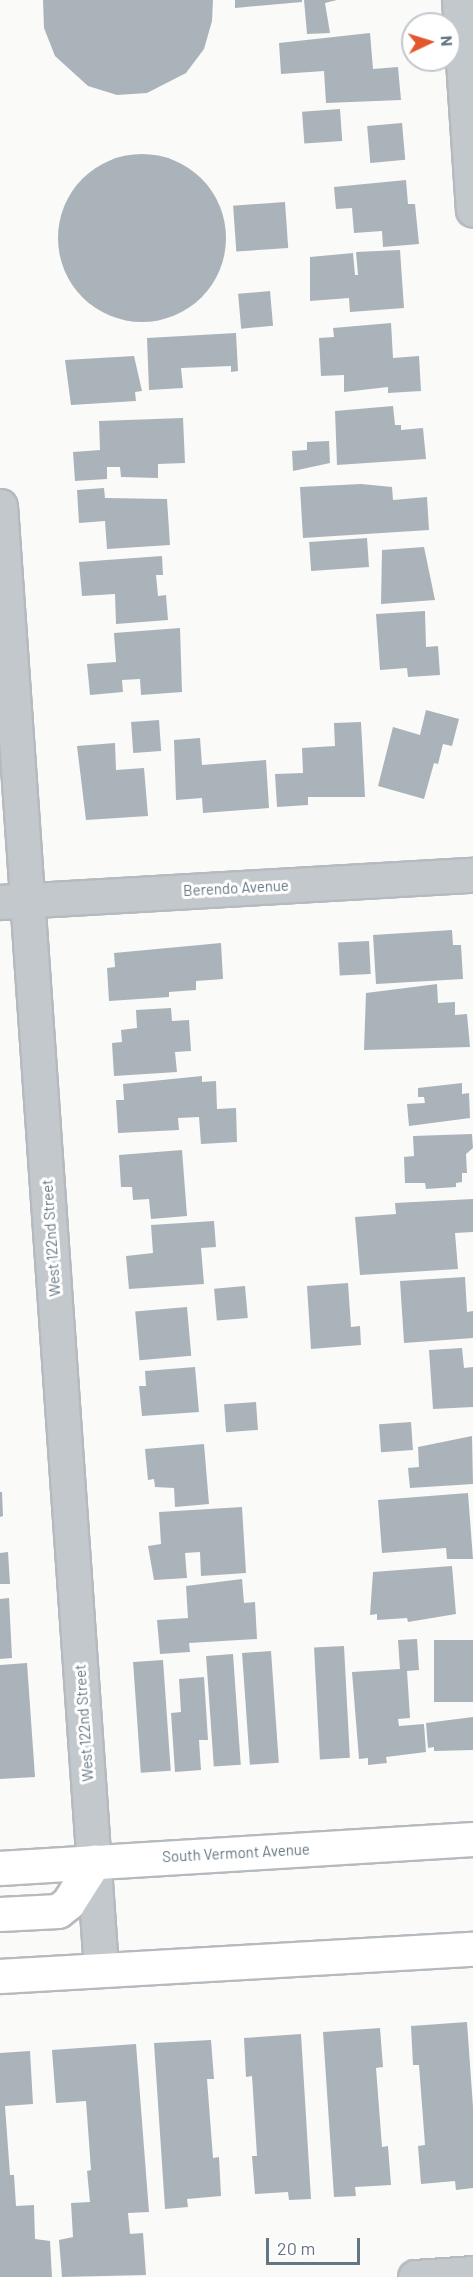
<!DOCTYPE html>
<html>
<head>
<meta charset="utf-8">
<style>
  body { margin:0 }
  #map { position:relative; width:473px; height:2277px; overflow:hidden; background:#fafaf8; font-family:Barlow,sans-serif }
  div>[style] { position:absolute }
  .building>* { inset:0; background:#aab3b9; transform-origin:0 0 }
  .round { border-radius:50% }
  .roads { filter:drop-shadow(2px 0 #b5babe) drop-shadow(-2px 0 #b5babe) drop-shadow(0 2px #b5babe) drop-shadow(0 -2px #b5babe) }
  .minor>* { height:33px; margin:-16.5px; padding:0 16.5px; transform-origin:16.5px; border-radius:16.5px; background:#c3c8cc }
  .major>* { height:33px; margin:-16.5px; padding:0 16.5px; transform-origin:16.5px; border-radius:16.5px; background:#fff }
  span { translate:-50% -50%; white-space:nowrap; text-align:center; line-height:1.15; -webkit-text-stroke:6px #fff; paint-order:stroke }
  .street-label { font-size:15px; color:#657683 }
  .north { position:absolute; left:401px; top:12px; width:60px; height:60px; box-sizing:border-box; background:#fff; border:2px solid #c1c8cd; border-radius:50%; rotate:86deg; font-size:16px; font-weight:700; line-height:24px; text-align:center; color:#657683 }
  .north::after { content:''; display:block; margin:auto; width:21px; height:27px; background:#e4572e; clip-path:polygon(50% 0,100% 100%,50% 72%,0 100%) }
  .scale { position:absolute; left:266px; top:2238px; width:94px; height:27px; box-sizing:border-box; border:3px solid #657683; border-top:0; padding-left:8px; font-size:18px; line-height:21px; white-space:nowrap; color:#657683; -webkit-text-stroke:4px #fff; paint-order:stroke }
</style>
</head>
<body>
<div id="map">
  <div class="building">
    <i style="clip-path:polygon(43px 0,213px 0,212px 21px,204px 49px,186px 73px,147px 93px,117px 95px,88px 86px,55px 56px,44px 28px)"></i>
    <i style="clip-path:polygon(235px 0,302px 0,302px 2px,235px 8px)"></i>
    <i style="clip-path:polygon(304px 0,337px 0,325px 3px,330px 33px,307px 34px)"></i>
    <i style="clip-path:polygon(370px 33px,373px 69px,398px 67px,401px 100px,326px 103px,324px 71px,281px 74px,279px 43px)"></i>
    <i style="left:340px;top:109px;width:32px;height:38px;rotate:86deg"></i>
    <i style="left:402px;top:123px;width:37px;height:35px;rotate:85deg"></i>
    <i class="round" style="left:58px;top:154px;width:168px;height:168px"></i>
    <i style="clip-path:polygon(406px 180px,408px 204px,415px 204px,419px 244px,383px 247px,382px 231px,354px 233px,352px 208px,336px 209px,334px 187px)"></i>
    <i style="left:285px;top:202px;width:46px;height:52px;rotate:86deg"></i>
    <i style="clip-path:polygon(400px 250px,404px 308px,350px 312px,349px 298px,310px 301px,310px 257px,353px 253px,355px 275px,358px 275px,356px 252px)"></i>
    <i style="left:270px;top:291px;width:35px;height:32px;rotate:85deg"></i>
    <i style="clip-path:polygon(391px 323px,393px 358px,419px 356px,421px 391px,388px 393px,388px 387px,344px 392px,344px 375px,321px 376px,319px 338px,334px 337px,333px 328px)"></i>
    <i style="clip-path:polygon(236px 333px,238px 371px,231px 372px,231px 366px,181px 368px,183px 388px,149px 390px,147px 338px)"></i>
    <i style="clip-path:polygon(134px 356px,142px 391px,135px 392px,136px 401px,71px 405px,65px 360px)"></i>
    <i style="clip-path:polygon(393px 406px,395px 425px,401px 425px,401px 430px,423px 428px,426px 459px,337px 465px,335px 411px)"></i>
    <i style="clip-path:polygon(183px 418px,185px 463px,158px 464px,158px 478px,121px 477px,120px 467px,107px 467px,107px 479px,75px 481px,73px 452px,100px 450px,99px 421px)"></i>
    <i style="clip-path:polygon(329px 441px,330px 463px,293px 471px,292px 451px,307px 450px,307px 442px)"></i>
    <i style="clip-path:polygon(361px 484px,392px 487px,393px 500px,427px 497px,429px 530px,303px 538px,300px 487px)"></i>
    <i style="clip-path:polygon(104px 488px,105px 498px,167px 499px,170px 545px,107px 549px,105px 521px,79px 523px,77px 490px)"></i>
    <i style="left:367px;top:538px;width:29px;height:58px;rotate:86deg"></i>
    <i style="clip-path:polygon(424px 547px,435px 600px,381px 604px,382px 550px)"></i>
    <i style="clip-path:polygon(162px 556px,163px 575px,156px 575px,158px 596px,166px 595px,168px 620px,116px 624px,115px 594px,82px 596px,79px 562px)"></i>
    <i style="clip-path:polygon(425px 611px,426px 647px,438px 646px,440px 675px,408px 677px,407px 668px,380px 670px,376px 614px)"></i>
    <i style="clip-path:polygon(180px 628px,182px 692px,141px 695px,140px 679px,122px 680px,123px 692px,90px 695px,87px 664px,116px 662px,114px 633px)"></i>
    <i style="clip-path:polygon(426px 710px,459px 719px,452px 746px,443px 744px,438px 764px,434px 763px,424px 799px,378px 786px,393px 727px,420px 735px)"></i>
    <i style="left:159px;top:720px;width:31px;height:28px;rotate:86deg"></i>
    <i style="clip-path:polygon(361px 722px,365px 797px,308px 797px,308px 805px,277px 807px,275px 774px,303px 773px,302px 748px,335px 746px,334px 723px)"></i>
    <i style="clip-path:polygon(200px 738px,202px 765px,266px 760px,269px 808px,203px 813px,202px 798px,176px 800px,174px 740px)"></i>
    <i style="clip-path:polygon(115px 743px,116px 770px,144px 768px,148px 816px,86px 820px,77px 746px)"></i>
    <i style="clip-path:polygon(452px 930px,453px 945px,461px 945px,463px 979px,376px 984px,373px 935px)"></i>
    <i style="left:369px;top:941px;width:33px;height:31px;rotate:87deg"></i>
    <i style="clip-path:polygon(221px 943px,223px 979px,196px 981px,196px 990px,169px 992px,169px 997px,109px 1001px,107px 968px,115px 967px,114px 953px)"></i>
    <i style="clip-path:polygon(437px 984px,438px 1003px,455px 1002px,455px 1015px,467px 1014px,470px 1047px,364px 1050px,366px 993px)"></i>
    <i style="clip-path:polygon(171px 1008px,172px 1021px,189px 1020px,191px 1051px,175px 1052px,177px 1072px,114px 1076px,112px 1043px,122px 1042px,121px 1030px,137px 1028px,136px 1010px)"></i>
    <i style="clip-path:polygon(202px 1076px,202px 1082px,216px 1081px,217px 1109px,236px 1108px,237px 1142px,201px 1144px,199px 1117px,178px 1118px,179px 1130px,118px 1133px,116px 1100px,124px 1100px,123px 1084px)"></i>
    <i style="clip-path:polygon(462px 1083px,462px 1094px,469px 1093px,470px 1118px,409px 1126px,407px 1104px,425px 1103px,424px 1097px,418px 1097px,418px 1088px)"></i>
    <i style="clip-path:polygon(472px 1134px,473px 1148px,466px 1154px,467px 1173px,462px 1173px,462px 1182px,456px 1183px,456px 1187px,426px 1189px,425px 1183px,405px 1183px,404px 1157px,414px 1156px,413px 1136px)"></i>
    <i style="clip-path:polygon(182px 1150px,187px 1216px,151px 1219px,149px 1199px,133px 1200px,132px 1187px,121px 1187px,119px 1155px)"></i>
    <i style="clip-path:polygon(473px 1199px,473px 1232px,455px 1233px,458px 1269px,360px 1275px,355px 1217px,396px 1214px,395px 1203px)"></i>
    <i style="clip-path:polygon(214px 1221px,216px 1247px,201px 1248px,204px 1284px,129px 1289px,126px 1256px,153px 1253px,151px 1225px)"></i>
    <i style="clip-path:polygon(465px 1277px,467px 1312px,473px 1311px,473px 1338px,404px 1343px,400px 1281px)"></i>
    <i style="clip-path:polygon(348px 1283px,351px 1327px,360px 1326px,361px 1345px,311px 1349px,307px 1286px)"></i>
    <i style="left:245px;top:1286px;width:32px;height:31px;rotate:85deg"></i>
    <i style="left:187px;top:1307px;width:49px;height:52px;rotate:85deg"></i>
    <i style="clip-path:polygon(462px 1348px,464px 1368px,473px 1367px,473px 1407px,433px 1409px,429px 1350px)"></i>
    <i style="clip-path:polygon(195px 1367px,199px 1412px,142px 1416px,139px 1386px,146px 1386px,145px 1371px)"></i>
    <i style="left:256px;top:1402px;width:28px;height:32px;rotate:86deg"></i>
    <i style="left:411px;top:1422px;width:28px;height:32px;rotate:86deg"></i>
    <i style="clip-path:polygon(472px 1436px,473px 1484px,410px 1488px,408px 1468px,419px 1467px,418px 1447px)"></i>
    <i style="clip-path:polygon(204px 1444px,209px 1504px,175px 1507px,174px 1488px,155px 1487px,154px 1479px,148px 1480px,145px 1449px)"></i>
    <i style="clip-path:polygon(0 1492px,2px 1492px,3px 1516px,0 1517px)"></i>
    <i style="clip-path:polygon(468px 1493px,473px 1559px,447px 1559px,446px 1548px,382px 1553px,378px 1500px)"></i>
    <i style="clip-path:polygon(242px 1507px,246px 1573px,201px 1576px,200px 1552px,185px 1553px,187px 1578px,154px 1580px,148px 1546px,161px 1544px,159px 1512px)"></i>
    <i style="clip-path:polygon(8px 1552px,10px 1584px,0 1584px,0 1553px)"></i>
    <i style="clip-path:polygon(452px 1566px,456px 1614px,408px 1622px,407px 1618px,377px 1620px,377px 1614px,370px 1615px,373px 1572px)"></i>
    <i style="clip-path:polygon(242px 1579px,244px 1603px,255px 1602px,257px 1639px,189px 1643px,190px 1652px,160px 1654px,157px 1620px,188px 1618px,186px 1586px)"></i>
    <i style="clip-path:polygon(9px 1598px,12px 1658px,0 1659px,0 1599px)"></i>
    <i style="clip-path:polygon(417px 1639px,419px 1670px,407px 1671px,410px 1718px,398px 1719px,399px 1726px,424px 1724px,426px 1752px,386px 1757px,387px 1763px,368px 1765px,368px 1758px,359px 1759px,352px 1672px,400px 1669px,398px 1640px)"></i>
    <i style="left:473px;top:1640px;width:62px;height:39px;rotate:90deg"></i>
    <i style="left:344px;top:1646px;width:112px;height:30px;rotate:87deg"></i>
    <i style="left:271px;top:1651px;width:112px;height:29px;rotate:86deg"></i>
    <i style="left:233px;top:1654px;width:111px;height:27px;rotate:86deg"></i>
    <i style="left:163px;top:1660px;width:111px;height:30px;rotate:86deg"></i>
    <i style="clip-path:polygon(27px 1663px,35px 1777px,0 1779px,0 1665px)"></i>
    <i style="clip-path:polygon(204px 1677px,208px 1740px,199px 1740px,201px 1770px,175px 1772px,171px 1713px,181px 1712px,179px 1679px)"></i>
    <i style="clip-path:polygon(473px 1717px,473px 1750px,434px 1751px,434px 1747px,428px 1748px,426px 1723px)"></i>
    <i style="clip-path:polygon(467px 2022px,473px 2107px,473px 2188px,456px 2190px,455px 2181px,421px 2184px,418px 2146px,425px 2145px,419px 2065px,413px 2065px,411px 2026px)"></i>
    <i style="clip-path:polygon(380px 2028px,383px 2067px,376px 2068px,382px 2147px,388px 2146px,391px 2185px,355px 2187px,356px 2196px,334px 2197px,323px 2032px)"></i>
    <i style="clip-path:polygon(301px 2034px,311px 2199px,289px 2200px,288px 2192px,255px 2194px,252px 2156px,257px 2156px,252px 2076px,246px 2077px,244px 2038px)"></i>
    <i style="clip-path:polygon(211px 2040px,214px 2079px,207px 2079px,213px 2158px,219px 2157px,221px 2196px,187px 2199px,188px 2207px,165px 2209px,154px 2043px)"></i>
    <i style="clip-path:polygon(136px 2044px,149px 2212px,128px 2213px,130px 2234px,143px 2233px,146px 2275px,62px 2277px,59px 2240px,73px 2237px,71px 2203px,90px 2202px,87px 2171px,91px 2170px,86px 2101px,56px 2103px,52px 2050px)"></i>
    <i style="clip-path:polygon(30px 2051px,33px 2104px,5px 2106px,10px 2175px,14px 2175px,16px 2206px,34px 2205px,35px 2239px,50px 2241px,52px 2277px,0 2277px,0 2053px)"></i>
  </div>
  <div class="roads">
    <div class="minor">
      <i style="left:459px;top:0;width:210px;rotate:86.2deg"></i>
      <i style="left:0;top:506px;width:1467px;rotate:86.05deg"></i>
      <i style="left:0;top:902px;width:474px;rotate:-3.3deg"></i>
      <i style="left:415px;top:2277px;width:58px;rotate:-3.9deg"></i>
    </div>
    <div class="major">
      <i style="left:0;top:1868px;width:474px;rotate:-3.5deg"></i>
      <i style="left:0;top:1914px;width:58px;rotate:-3deg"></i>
      <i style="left:58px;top:1911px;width:13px;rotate:-39deg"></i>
      <i style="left:68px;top:1903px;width:49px;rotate:-57.6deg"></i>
      <i style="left:0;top:1976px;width:474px;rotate:-3.3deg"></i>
    </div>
  </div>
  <div class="street-label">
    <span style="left:236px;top:888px;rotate:-3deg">Berendo Avenue</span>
    <span style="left:51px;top:1238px;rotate:-94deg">West 122nd Street</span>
    <span style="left:84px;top:1723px;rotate:-94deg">West 122nd Street</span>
    <span style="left:236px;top:1853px;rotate:-3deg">South Vermont Avenue</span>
  </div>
  <div class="north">N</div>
  <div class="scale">20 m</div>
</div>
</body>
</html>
